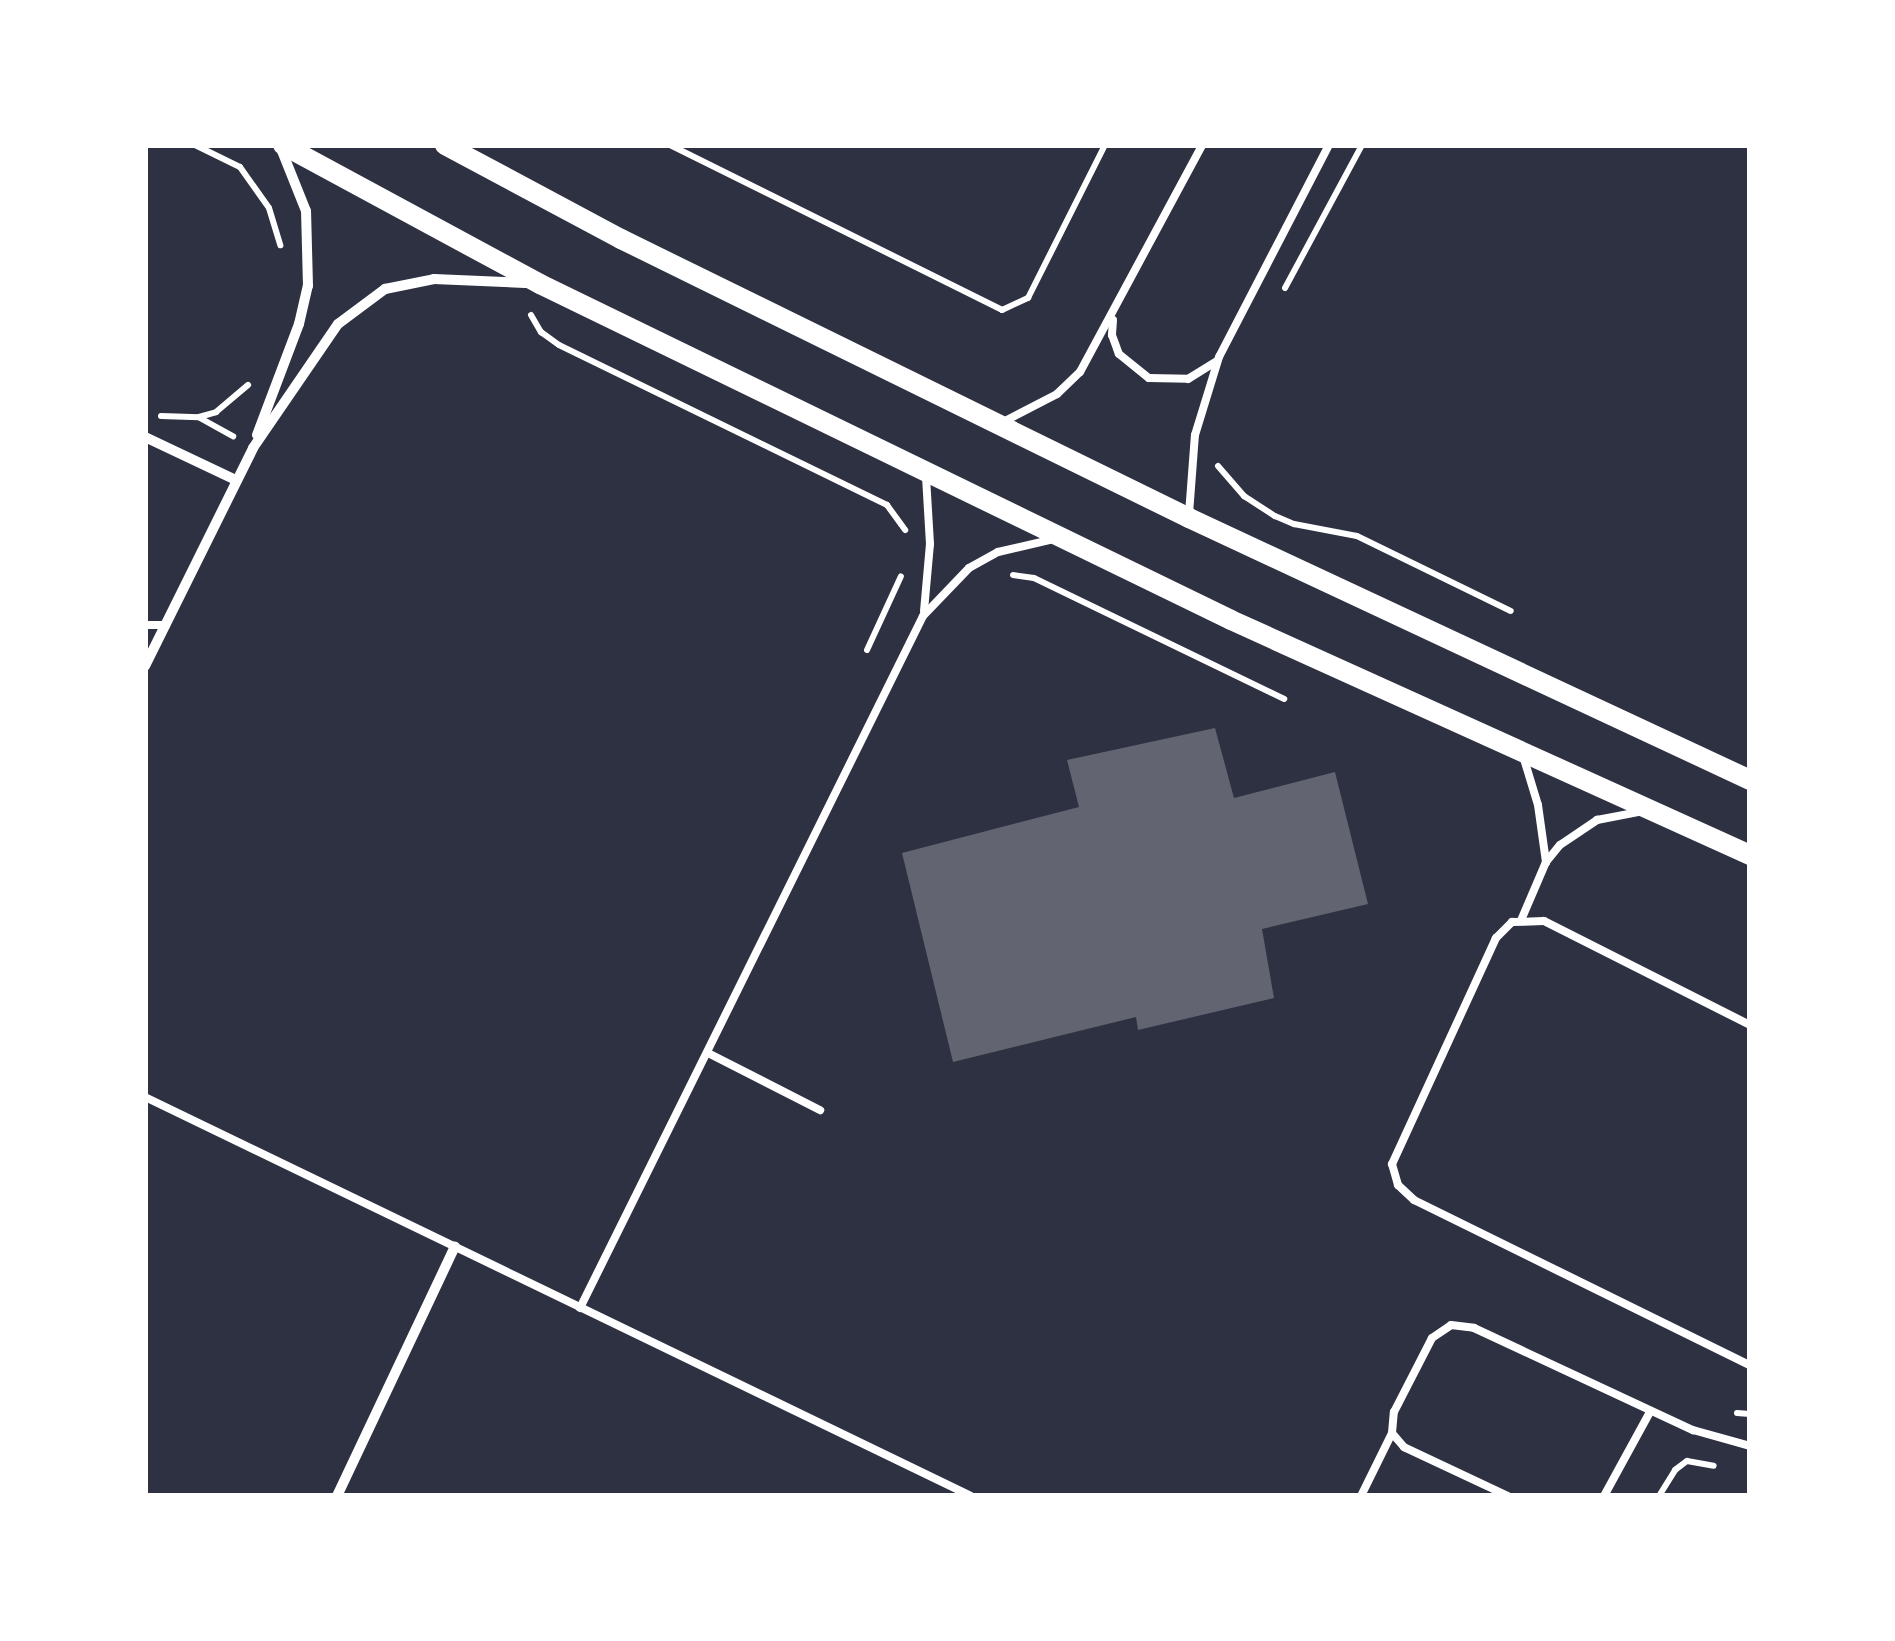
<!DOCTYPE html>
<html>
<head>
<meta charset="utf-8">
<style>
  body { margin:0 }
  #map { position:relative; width:1895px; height:1641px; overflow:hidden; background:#2d3142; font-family:"Noto Sans",sans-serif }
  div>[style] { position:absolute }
  .building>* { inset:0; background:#626471 }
  .path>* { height:6px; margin:-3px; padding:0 3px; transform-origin:3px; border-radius:3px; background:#fff }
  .service>* { height:8px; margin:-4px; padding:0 4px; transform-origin:4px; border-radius:4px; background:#fff }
  .minor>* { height:10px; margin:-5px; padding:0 5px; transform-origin:5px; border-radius:5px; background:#fff }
  .secondary>* { height:20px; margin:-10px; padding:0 10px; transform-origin:10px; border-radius:10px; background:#fff }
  span { translate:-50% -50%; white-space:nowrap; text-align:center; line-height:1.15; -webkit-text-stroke:8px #fff; paint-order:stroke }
  .frame { position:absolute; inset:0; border:148px solid #fff; pointer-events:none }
</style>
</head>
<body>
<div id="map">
  <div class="building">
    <i style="clip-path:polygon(1215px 728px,1234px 798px,1335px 772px,1368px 904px,1262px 929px,1274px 998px,1138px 1030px,1136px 1017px,953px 1062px,902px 853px,1079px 807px,1067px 760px)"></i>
  </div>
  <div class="path">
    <i style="left:195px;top:145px;width:50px;rotate:26.1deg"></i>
    <i style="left:240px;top:167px;width:50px;rotate:54.7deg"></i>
    <i style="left:269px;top:208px;width:39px;rotate:73deg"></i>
    <i style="left:670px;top:145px;width:371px;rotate:26.4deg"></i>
    <i style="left:1002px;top:310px;width:29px;rotate:-25deg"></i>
    <i style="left:1028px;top:298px;width:171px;rotate:-63.3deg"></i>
    <i style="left:1285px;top:288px;width:162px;rotate:-61.7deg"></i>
    <i style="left:531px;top:315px;width:20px;rotate:60deg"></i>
    <i style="left:541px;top:332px;width:22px;rotate:36deg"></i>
    <i style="left:559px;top:345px;width:365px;rotate:26deg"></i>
    <i style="left:887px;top:505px;width:31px;rotate:54deg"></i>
    <i style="left:161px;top:416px;width:38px;rotate:2deg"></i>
    <i style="left:199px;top:417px;width:18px;rotate:-16deg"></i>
    <i style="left:216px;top:412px;width:42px;rotate:-40.2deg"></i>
    <i style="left:200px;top:418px;width:38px;rotate:29deg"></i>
    <i style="left:1218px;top:466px;width:40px;rotate:49deg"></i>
    <i style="left:1244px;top:496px;width:37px;rotate:33deg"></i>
    <i style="left:1275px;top:516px;width:21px;rotate:23deg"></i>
    <i style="left:1294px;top:524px;width:64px;rotate:10.8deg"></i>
    <i style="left:1357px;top:536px;width:171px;rotate:26deg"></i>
    <i style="left:1013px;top:575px;width:21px;rotate:8deg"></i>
    <i style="left:1034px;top:578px;width:278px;rotate:25.8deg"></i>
    <i style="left:867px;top:650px;width:81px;rotate:-65.3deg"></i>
    <i style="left:1737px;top:1413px;width:13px;rotate:4deg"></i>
    <i style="left:1659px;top:1496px;width:31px;rotate:-58deg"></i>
    <i style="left:1675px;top:1470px;width:15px;rotate:-37deg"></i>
    <i style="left:1687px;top:1461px;width:27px;rotate:10deg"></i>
  </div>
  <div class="service">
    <i style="left:1113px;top:320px;width:15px;rotate:94deg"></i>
    <i style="left:1112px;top:335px;width:20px;rotate:70deg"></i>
    <i style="left:1119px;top:354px;width:38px;rotate:39deg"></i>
    <i style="left:1149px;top:378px;width:39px;rotate:1deg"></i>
    <i style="left:1188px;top:379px;width:32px;rotate:-32deg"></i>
    <i style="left:1003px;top:422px;width:61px;rotate:-27.4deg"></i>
    <i style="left:1057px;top:394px;width:32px;rotate:-44deg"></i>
    <i style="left:1080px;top:372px;width:258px;rotate:-61.7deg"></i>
    <i style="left:1189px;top:514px;width:79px;rotate:-85.7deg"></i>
    <i style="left:1195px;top:435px;width:82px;rotate:-72.9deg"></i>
    <i style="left:1219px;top:357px;width:239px;rotate:-62.6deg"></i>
    <i style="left:924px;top:611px;width:67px;rotate:-84.9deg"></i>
    <i style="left:930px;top:544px;width:68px;rotate:-93.4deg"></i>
    <i style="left:145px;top:625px;width:21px"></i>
    <i style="left:1524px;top:759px;width:48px;rotate:73.1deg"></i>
    <i style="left:1538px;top:805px;width:58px;rotate:82deg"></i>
    <i style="left:1522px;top:918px;width:61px;rotate:-66.8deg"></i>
    <i style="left:1546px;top:862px;width:22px;rotate:-51deg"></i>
    <i style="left:1560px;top:845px;width:45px;rotate:-34deg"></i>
    <i style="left:1597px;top:820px;width:43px;rotate:-10.8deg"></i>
    <i style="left:1750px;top:1025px;width:231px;rotate:-153.2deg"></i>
    <i style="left:1544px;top:921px;width:32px;rotate:178deg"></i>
    <i style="left:1512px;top:922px;width:23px;rotate:135deg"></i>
    <i style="left:1496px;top:938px;width:249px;rotate:114.7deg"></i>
    <i style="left:1392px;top:1164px;width:22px;rotate:74deg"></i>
    <i style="left:1398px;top:1185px;width:22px;rotate:43deg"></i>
    <i style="left:1414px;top:1200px;width:374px;rotate:26.2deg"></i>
    <i style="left:708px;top:1053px;width:126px;rotate:27deg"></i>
    <i style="left:145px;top:1097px;width:917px;rotate:25.78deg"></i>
    <i style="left:580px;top:1308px;width:772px;rotate:-63.63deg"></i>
    <i style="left:923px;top:616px;width:66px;rotate:-46.2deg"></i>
    <i style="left:969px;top:568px;width:33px;rotate:-29deg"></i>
    <i style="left:998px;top:552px;width:57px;rotate:-13.1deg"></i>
    <i style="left:1361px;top:1496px;width:70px;rotate:-63.8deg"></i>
    <i style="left:1508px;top:1496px;width:115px;rotate:-154.8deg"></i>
    <i style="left:1404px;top:1447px;width:18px;rotate:-131deg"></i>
    <i style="left:1392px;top:1433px;width:21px;rotate:-85deg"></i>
    <i style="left:1394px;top:1412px;width:83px;rotate:-62.8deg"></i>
    <i style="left:1432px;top:1338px;width:23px;rotate:-34deg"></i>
    <i style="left:1451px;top:1325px;width:23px;rotate:7deg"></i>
    <i style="left:1474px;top:1328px;width:242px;rotate:25deg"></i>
    <i style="left:1693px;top:1430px;width:59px;rotate:15.7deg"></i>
    <i style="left:1604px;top:1496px;width:96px;rotate:-61.3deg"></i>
  </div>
  <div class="minor">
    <i style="left:257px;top:435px;width:119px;rotate:-69.3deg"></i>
    <i style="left:299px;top:324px;width:39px;rotate:-77deg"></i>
    <i style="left:308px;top:286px;width:75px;rotate:-91.5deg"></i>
    <i style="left:306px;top:211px;width:70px;rotate:-111.8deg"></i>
    <i style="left:145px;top:437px;width:101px;rotate:25.3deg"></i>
    <i style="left:145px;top:666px;width:243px;rotate:-63.6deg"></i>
    <i style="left:253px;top:448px;width:150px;rotate:-55.6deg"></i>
    <i style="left:338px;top:324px;width:59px;rotate:-36.7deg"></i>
    <i style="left:385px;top:289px;width:50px;rotate:-11.5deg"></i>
    <i style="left:434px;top:279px;width:91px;rotate:2.5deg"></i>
    <i style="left:337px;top:1496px;width:276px;rotate:-64.7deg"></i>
  </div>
  <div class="secondary">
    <i style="left:283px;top:145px;width:292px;rotate:28.4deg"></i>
    <i style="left:540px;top:284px;width:768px;rotate:25.93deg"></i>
    <i style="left:1231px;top:620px;width:570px;rotate:24.36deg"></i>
    <i style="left:445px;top:145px;width:200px;rotate:28.1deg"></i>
    <i style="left:621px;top:239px;width:633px;rotate:26.16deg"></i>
    <i style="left:1189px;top:518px;width:619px;rotate:25.03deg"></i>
  </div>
  <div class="frame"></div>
</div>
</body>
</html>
